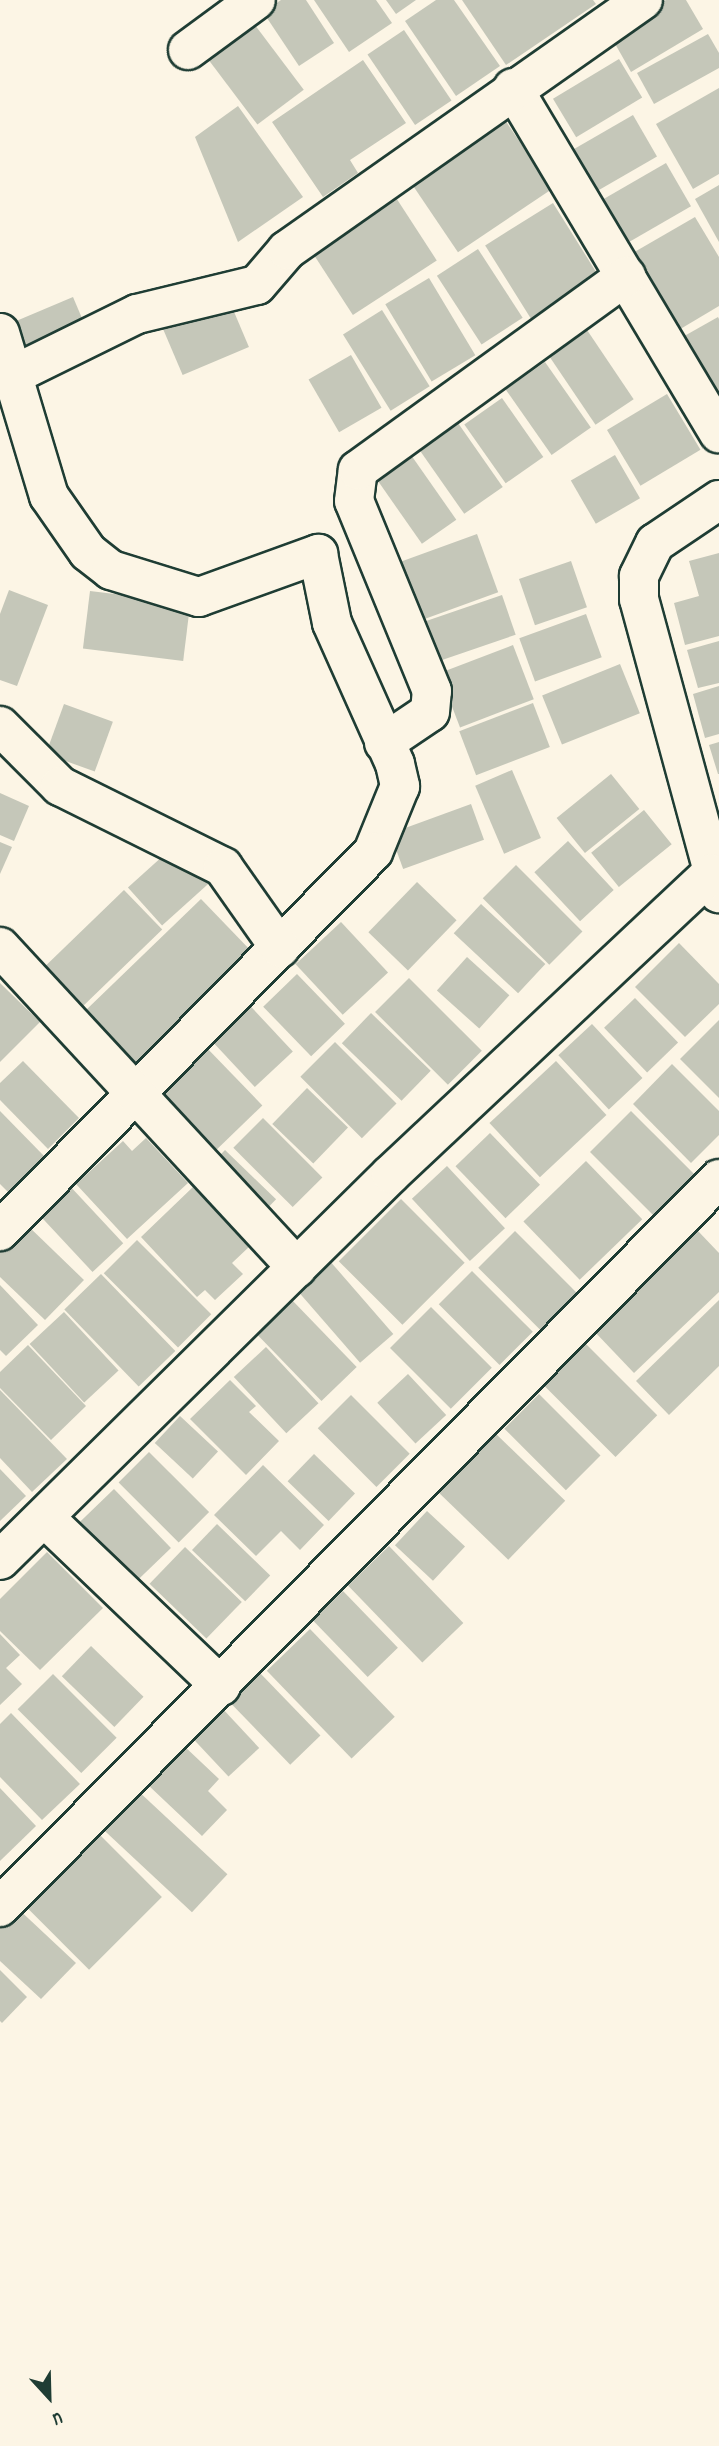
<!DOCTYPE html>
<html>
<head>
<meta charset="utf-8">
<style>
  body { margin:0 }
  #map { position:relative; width:719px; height:2446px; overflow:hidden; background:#fcf5e5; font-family:Dekko,sans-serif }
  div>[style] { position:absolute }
  .building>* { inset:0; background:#c5c7b9; transform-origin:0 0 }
  .roads { filter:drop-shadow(2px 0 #1f3d34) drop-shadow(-2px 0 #1f3d34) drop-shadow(0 2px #1f3d34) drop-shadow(0 -2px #1f3d34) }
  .minor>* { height:38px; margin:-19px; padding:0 19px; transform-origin:19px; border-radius:19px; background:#fcf5e5 }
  span { translate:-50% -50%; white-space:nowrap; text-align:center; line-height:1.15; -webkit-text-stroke:5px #fcf5e5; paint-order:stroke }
  .north { position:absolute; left:14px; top:2362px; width:70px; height:70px; -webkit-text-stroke:5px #fcf5e5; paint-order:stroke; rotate:158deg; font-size:19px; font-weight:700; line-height:28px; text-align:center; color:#1f3d34 }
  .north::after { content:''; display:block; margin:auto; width:24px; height:32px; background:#1f3d34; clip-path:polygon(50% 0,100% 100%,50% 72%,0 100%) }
</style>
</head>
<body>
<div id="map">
  <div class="building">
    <i style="clip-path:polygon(281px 0,306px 0,334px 43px,299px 66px,263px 12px)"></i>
    <i style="clip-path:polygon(314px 0,376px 0,392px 23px,349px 52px)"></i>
    <i style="clip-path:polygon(386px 0,416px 0,396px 14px)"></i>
    <i style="clip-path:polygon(436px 0,454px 0,500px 66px,456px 96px,405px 21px)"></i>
    <i style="clip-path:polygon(462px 0,593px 0,596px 4px,506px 65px)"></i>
    <i style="clip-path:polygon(666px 0,686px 0,703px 29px,631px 72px,609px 33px)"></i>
    <i style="left:252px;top:21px;width:86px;height:58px;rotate:53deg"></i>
    <i style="left:404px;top:30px;width:85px;height:44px;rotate:56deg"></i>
    <i style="clip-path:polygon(708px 34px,719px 53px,719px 68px,654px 104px,637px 73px)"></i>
    <i style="left:619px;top:59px;width:45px;height:77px;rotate:59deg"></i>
    <i style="clip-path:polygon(363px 60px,406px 123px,350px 160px,358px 173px,323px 197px,272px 122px)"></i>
    <i style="clip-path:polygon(719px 88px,719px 174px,693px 189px,656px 124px)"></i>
    <i style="clip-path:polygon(238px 106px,303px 197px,238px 242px,195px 137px)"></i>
    <i style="left:633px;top:115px;width:48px;height:69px;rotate:60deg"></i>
    <i style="left:503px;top:117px;width:87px;height:113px;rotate:56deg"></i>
    <i style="left:666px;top:163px;width:50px;height:74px;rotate:60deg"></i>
    <i style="clip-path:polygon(719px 185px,719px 242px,695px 199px)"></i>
    <i style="left:391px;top:190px;width:84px;height:100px;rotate:57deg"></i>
    <i style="left:553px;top:203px;width:88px;height:80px;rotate:58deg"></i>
    <i style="clip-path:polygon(695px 217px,719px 257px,719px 306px,677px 331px,631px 254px)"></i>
    <i style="left:478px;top:249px;width:82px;height:49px;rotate:57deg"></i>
    <i style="left:429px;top:278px;width:90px;height:51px;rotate:59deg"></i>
    <i style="left:73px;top:297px;width:39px;height:63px;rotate:67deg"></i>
    <i style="left:229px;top:300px;width:51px;height:72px;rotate:67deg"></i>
    <i style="left:382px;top:310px;width:90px;height:46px;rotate:58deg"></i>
    <i style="clip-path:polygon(718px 317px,719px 319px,719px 408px,679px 339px)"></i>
    <i style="left:585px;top:327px;width:87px;height:46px;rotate:56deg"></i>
    <i style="left:351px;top:355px;width:61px;height:49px;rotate:60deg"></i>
    <i style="left:545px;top:362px;width:80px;height:48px;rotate:55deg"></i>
    <i style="left:667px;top:394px;width:65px;height:70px;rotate:59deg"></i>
    <i style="left:502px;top:398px;width:72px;height:46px;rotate:55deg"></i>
    <i style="left:458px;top:423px;width:78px;height:47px;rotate:55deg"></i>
    <i style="left:411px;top:455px;width:79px;height:42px;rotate:55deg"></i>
    <i style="left:615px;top:455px;width:50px;height:51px;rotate:60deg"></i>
    <i style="left:477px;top:534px;width:62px;height:82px;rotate:70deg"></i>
    <i style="clip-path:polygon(719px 553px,719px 636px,685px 645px,674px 603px,699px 596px,689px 561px)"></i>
    <i style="left:571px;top:561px;width:49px;height:55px;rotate:71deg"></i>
    <i style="clip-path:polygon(9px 590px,48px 605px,17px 686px,0 680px,0 614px)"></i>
    <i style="left:90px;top:591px;width:101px;height:58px;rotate:7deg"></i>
    <i style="left:502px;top:595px;width:42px;height:84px;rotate:71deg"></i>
    <i style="left:586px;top:614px;width:46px;height:71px;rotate:70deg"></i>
    <i style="clip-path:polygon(719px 641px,719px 683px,698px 688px,687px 650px)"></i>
    <i style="left:513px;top:645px;width:58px;height:79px;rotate:69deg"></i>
    <i style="left:620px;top:664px;width:53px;height:84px;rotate:68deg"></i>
    <i style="clip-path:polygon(719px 686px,719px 734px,705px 738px,693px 694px)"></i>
    <i style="left:533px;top:703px;width:47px;height:79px;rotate:69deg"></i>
    <i style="left:64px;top:704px;width:52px;height:53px;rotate:20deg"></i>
    <i style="clip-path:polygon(719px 742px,719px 774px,718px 774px,709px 745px)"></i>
    <i style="left:512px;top:770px;width:74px;height:40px;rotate:67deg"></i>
    <i style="left:611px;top:774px;width:45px;height:70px;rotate:51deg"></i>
    <i style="clip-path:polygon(0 793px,29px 806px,14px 841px,0 835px)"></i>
    <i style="left:471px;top:804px;width:38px;height:86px;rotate:70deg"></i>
    <i style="left:644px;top:810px;width:44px;height:68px;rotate:51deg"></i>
    <i style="left:568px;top:841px;width:67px;height:46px;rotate:47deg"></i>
    <i style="clip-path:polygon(0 842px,12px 847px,0 874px)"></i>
    <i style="left:174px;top:846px;width:51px;height:62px;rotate:48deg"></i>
    <i style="left:516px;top:865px;width:94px;height:47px;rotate:45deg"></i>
    <i style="left:417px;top:882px;width:55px;height:70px;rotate:44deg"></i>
    <i style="left:124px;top:890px;width:55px;height:115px;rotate:46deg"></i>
    <i style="left:201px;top:899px;width:77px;height:167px;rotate:46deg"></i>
    <i style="left:481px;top:904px;width:88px;height:40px;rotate:43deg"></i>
    <i style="left:341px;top:922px;width:69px;height:62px;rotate:47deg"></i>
    <i style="clip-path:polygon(679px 943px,719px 984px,719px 1004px,685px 1037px,635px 987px)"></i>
    <i style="left:467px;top:957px;width:57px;height:45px;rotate:42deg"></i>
    <i style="left:297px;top:974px;width:69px;height:47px;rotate:46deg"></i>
    <i style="left:409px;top:978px;width:103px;height:48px;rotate:45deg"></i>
    <i style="clip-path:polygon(0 983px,40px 1022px,0 1062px)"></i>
    <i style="left:241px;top:996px;width:76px;height:52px;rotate:47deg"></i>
    <i style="left:635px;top:998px;width:62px;height:43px;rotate:46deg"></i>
    <i style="left:371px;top:1013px;width:83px;height:42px;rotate:44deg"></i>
    <i style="clip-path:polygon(719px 1020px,719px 1098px,680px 1059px)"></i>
    <i style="left:592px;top:1024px;width:74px;height:46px;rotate:47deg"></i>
    <i style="left:335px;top:1042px;width:87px;height:49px;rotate:45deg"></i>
    <i style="left:204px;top:1045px;width:84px;height:76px;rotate:46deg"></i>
    <i style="clip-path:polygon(23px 1061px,79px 1118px,48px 1149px,0 1100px,0 1083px)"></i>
    <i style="left:556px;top:1061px;width:74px;height:91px;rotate:47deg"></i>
    <i style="clip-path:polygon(672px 1064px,719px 1111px,719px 1135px,691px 1163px,633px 1104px)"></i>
    <i style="left:307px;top:1088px;width:57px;height:50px;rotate:44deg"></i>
    <i style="clip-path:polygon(0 1111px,45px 1157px,8px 1192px,0 1184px)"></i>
    <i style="left:631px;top:1111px;width:91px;height:58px;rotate:45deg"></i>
    <i style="left:263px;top:1118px;width:84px;height:42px;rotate:45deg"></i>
    <i style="left:490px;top:1133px;width:72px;height:48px;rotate:46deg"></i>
    <i style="clip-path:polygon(146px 1138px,188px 1183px,127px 1239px,76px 1184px,123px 1141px,132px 1151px)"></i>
    <i style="left:225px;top:1150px;width:71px;height:26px;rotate:44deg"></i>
    <i style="left:586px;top:1161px;width:81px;height:87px;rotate:46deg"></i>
    <i style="left:447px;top:1166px;width:85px;height:48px;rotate:47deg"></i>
    <i style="left:68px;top:1184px;width:81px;height:42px;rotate:47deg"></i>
    <i style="clip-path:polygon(193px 1187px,250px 1246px,232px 1263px,243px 1274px,215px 1300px,205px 1290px,197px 1297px,141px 1237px)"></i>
    <i style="left:401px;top:1199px;width:90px;height:88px;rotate:45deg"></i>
    <i style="clip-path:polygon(25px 1223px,84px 1280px,45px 1320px,0 1277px,0 1249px)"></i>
    <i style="left:515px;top:1231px;width:90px;height:52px;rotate:45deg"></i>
    <i style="clip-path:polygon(698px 1231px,719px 1253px,719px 1292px,634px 1373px,593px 1330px)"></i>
    <i style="left:137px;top:1240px;width:105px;height:47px;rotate:45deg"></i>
    <i style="left:329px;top:1260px;width:98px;height:44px;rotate:49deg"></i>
    <i style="left:472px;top:1271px;width:86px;height:47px;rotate:45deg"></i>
    <i style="left:101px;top:1274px;width:107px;height:51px;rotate:46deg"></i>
    <i style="clip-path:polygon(0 1285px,38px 1325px,6px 1356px,0 1350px)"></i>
    <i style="left:290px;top:1298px;width:96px;height:49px;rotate:46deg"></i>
    <i style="clip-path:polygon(719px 1300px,719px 1366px,669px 1415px,636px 1381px)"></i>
    <i style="left:431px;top:1307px;width:86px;height:58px;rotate:45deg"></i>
    <i style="left:64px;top:1312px;width:80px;height:47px;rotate:47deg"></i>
    <i style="left:583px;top:1341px;width:105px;height:59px;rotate:45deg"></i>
    <i style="clip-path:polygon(28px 1345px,86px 1406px,51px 1440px,0 1388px,0 1372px)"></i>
    <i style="left:266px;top:1347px;width:77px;height:44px;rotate:47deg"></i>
    <i style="left:408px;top:1374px;width:56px;height:42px;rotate:47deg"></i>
    <i style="clip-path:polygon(230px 1380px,256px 1406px,249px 1412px,279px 1441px,246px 1475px,190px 1419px)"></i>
    <i style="clip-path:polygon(0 1390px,67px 1459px,32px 1492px,0 1458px)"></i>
    <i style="left:539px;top:1394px;width:87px;height:49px;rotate:45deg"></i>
    <i style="left:351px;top:1395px;width:83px;height:47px;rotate:45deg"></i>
    <i style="left:180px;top:1416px;width:52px;height:37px;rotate:43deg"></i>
    <i style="left:494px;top:1432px;width:99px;height:82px;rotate:44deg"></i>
    <i style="left:149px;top:1452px;width:85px;height:43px;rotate:45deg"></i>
    <i style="left:314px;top:1454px;width:57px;height:38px;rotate:44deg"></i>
    <i style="clip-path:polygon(263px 1465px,324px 1525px,300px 1550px,281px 1531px,256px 1556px,214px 1515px)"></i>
    <i style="clip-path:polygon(0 1469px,26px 1496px,0 1521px)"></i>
    <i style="left:114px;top:1489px;width:82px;height:57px;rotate:46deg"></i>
    <i style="left:427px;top:1511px;width:52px;height:47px;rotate:43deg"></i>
    <i style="left:217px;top:1524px;width:74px;height:36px;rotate:44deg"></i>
    <i style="left:389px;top:1546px;width:107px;height:57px;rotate:46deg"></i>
    <i style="left:185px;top:1547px;width:79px;height:51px;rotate:44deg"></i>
    <i style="clip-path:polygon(47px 1552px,103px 1608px,40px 1670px,0 1631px,0 1599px)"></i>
    <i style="left:343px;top:1591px;width:79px;height:42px;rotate:46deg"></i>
    <i style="left:310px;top:1629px;width:122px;height:60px;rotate:46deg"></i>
    <i style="clip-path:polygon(0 1634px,20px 1655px,6px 1668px,22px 1684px,0 1705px)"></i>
    <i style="left:91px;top:1646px;width:73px;height:42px;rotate:44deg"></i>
    <i style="left:260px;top:1673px;width:87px;height:42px;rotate:46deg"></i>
    <i style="left:53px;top:1674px;width:90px;height:50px;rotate:45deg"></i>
    <i style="left:221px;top:1707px;width:56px;height:42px;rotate:47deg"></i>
    <i style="clip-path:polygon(11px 1713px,80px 1784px,42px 1820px,0 1777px,0 1724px)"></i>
    <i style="clip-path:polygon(183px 1745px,219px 1779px,208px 1791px,227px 1810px,202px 1836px,147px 1784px)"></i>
    <i style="clip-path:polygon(0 1788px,36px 1826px,0 1861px)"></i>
    <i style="left:136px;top:1789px;width:125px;height:52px;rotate:43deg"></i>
    <i style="left:94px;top:1829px;width:96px;height:103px;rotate:45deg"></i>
    <i style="clip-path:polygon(13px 1904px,76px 1963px,41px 1999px,0 1961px,0 1917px)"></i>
    <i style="clip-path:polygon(0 1970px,27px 1997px,2px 2023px,0 2021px)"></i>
  </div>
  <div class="roads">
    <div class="minor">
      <i style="left:188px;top:50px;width:84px;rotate:-36.3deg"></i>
      <i style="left:513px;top:88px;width:402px;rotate:59.2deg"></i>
      <i style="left:0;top:333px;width:170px;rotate:73.3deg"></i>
      <i style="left:49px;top:496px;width:68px;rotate:55.1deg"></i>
      <i style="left:88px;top:552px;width:29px;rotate:38deg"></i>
      <i style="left:111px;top:570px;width:92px;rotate:17.1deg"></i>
      <i style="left:199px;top:597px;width:127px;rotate:-19.9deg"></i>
      <i style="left:318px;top:554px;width:70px;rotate:78.5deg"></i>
      <i style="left:332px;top:623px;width:154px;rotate:65.9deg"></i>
      <i style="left:395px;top:764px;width:23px;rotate:77deg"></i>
      <i style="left:400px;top:786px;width:71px;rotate:112.2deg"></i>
      <i style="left:373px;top:852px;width:532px;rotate:134.54deg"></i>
      <i style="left:13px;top:375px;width:138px;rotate:-26.2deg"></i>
      <i style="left:137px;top:314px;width:123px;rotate:-13.6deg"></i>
      <i style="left:257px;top:285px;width:46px;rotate:-49.4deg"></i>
      <i style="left:287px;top:250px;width:435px;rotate:-35.1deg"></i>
      <i style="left:719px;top:500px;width:77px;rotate:146.1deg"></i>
      <i style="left:655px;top:543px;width:37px;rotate:116deg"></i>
      <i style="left:639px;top:576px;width:23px;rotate:90deg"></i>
      <i style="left:639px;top:599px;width:305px;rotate:74.8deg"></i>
      <i style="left:0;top:726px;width:85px;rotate:45deg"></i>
      <i style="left:60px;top:786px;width:182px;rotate:26.4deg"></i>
      <i style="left:223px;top:867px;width:99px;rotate:54.9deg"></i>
      <i style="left:384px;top:743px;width:55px;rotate:-34deg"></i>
      <i style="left:430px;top:712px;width:21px;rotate:-85deg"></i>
      <i style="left:432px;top:691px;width:205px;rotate:-112.3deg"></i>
      <i style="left:354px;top:501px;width:31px;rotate:-83deg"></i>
      <i style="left:358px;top:470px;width:331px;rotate:-35.9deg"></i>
      <i style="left:0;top:947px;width:437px;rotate:47.2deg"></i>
      <i style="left:46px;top:1519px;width:242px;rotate:43.7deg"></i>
      <i style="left:0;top:1560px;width:549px;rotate:-44.63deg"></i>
      <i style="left:391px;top:1174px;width:439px;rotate:-43.2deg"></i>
      <i style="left:0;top:1907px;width:1023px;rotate:-45.36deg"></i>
    </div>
  </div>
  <div class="north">U</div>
</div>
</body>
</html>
